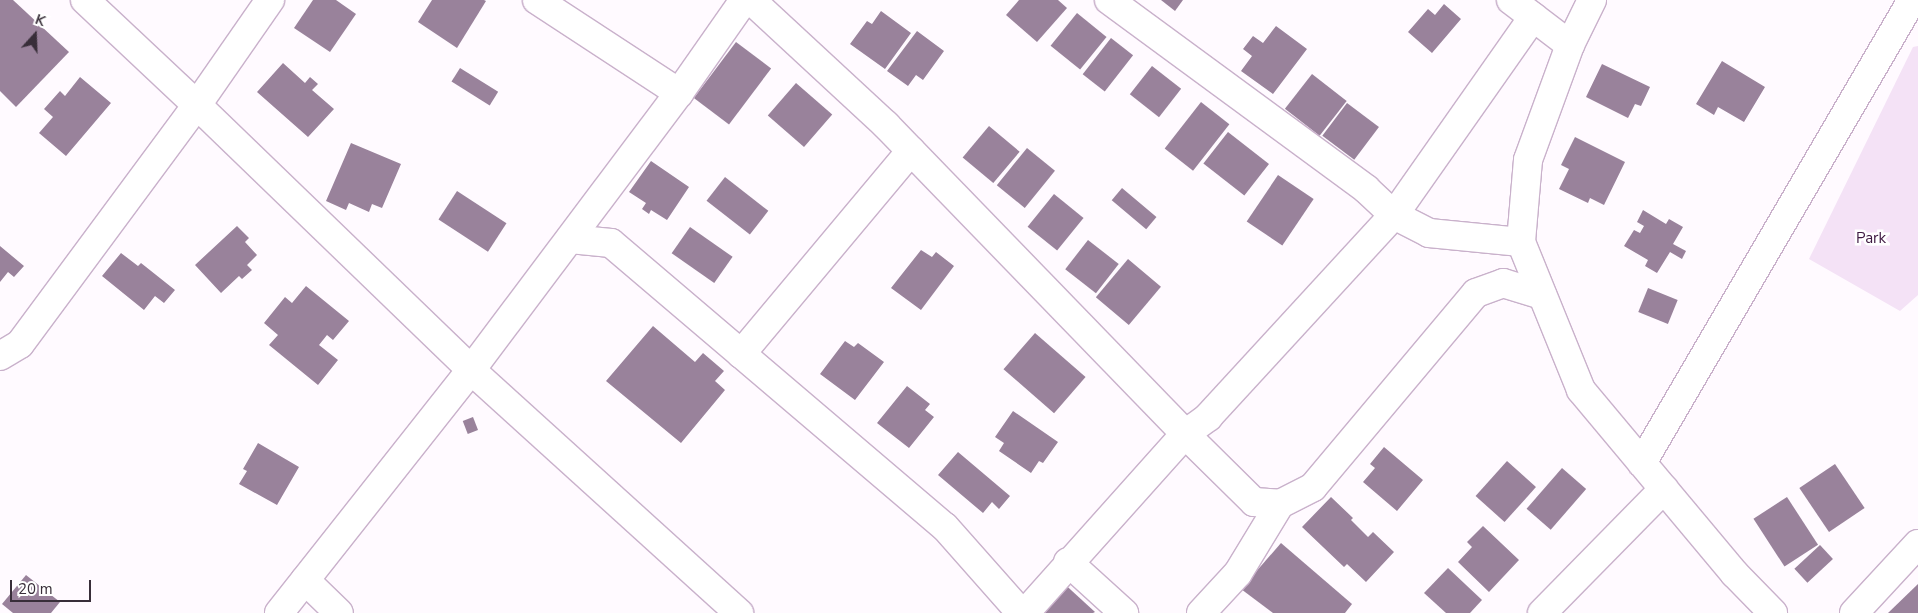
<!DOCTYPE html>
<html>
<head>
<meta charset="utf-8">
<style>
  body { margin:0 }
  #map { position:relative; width:1918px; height:613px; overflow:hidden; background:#fffaff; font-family:"Nunito Sans",sans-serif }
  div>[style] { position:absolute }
  .green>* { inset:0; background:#f4e2f6 }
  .building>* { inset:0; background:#99829b; transform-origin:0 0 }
  .roads { filter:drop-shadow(1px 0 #c9b1cb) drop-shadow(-1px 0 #c9b1cb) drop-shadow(0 1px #c9b1cb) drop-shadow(0 -1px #c9b1cb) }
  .street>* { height:28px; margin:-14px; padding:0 14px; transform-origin:14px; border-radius:14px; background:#fff }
  .secondary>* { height:28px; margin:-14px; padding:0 14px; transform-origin:14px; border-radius:14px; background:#fff }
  span { translate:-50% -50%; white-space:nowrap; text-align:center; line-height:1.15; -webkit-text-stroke:5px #fff; paint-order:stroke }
  .park-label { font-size:15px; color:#3d1941 }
  .north { position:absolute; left:10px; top:10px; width:50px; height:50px; -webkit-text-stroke:4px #fff; paint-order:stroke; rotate:20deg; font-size:14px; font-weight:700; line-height:20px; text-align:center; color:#382e39 }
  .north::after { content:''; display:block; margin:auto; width:18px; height:22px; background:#382e39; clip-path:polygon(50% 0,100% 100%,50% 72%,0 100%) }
  .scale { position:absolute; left:10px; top:580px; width:81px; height:22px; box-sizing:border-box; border:2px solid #382e39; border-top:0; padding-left:6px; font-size:15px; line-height:18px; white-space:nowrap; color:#382e39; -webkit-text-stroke:4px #fff; paint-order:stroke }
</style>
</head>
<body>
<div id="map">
  <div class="green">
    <i style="clip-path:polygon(1918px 46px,1918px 295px,1900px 311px,1809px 259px,1913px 47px)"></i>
  </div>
  <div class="building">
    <i style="clip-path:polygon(0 0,13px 0,69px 52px,16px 107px,0 91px)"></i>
    <i style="clip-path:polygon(313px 0,336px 0,356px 14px,330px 52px,294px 28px)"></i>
    <i style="clip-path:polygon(432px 0,484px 0,486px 1px,457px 48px,418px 22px)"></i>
    <i style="clip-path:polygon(1019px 0,1058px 0,1067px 8px,1037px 42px,1006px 15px)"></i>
    <i style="clip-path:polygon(1161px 0,1183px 0,1175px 11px)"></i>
    <i style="clip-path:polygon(1444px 4px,1461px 19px,1432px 53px,1408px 32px,1428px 9px,1435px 15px)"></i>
    <i style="clip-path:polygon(881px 11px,911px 33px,885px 69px,850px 44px,867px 21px,872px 24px)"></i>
    <i style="left:1077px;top:13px;width:38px;height:42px;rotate:39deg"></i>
    <i style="clip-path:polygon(1276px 26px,1307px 49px,1273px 94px,1241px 71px,1252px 56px,1243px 49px,1253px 36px,1263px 43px)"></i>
    <i style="clip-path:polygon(917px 31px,944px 51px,923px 80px,916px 75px,908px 86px,887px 71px)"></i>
    <i style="left:1111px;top:38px;width:28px;height:46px;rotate:38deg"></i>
    <i style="left:736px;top:42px;width:44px;height:70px;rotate:37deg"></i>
    <i style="clip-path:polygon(1722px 61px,1765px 87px,1744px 122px,1718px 107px,1714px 115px,1696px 104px)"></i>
    <i style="clip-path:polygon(283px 63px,305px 83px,310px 77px,318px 84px,312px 90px,334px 109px,308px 137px,257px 92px)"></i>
    <i style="clip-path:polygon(1602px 64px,1650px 87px,1641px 106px,1635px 104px,1628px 118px,1586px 97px)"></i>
    <i style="left:1152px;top:66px;width:37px;height:36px;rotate:38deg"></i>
    <i style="left:460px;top:68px;width:45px;height:16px;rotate:32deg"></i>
    <i style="left:1312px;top:74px;width:44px;height:44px;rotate:38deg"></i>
    <i style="clip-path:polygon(80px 77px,111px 103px,66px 156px,39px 133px,53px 117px,44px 109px,60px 91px,65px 96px)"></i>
    <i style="left:796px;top:83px;width:48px;height:43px;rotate:41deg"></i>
    <i style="left:1201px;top:102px;width:36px;height:59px;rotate:38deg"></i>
    <i style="left:1347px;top:103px;width:40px;height:41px;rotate:37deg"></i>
    <i style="left:989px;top:126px;width:40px;height:41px;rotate:40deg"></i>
    <i style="left:1228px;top:132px;width:52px;height:40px;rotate:38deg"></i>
    <i style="clip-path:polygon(1575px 137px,1625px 162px,1604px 205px,1590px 198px,1588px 203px,1559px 189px,1569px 169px,1561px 165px)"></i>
    <i style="clip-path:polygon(351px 143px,401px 164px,382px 208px,372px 204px,369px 212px,349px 203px,346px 210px,326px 201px)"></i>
    <i style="left:1027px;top:148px;width:36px;height:48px;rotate:39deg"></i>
    <i style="clip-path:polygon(651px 161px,689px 187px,667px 220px,651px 210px,649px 214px,642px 209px,646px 203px,629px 192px)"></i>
    <i style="left:1278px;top:175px;width:43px;height:56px;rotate:34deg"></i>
    <i style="left:725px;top:177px;width:55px;height:30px;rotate:38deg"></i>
    <i style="left:1122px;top:188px;width:45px;height:16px;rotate:40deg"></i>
    <i style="left:457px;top:191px;width:59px;height:34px;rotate:33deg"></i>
    <i style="left:1054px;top:194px;width:38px;height:42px;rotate:39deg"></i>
    <i style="clip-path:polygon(1643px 210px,1666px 224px,1669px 219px,1683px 227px,1673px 244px,1686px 251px,1682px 259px,1670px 252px,1657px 273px,1645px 266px,1648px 260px,1624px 246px,1634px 230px,1640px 233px,1644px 226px,1637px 222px)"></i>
    <i style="clip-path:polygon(237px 226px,249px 238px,245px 242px,257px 255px,247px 265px,252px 270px,242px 279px,239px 276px,221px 293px,195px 265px)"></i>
    <i style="left:690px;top:227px;width:52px;height:32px;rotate:35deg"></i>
    <i style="left:1088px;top:240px;width:39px;height:37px;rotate:38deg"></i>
    <i style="clip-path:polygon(0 246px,24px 266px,14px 277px,8px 272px,0 282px)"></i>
    <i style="clip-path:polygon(921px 250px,932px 257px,936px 252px,954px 266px,921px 310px,891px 288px)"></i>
    <i style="clip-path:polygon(121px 253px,138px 266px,141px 263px,175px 290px,164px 303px,155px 296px,144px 310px,102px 276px)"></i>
    <i style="left:1128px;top:259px;width:43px;height:50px;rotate:40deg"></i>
    <i style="clip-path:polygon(306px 286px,349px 321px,333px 340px,327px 335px,319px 345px,338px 360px,318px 385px,269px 345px,278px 335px,264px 323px,285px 297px,292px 303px)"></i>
    <i style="left:1648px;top:288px;width:32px;height:26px;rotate:22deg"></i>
    <i style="clip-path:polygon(653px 326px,695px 362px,703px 353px,724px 371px,715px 381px,725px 390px,681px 443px,606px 381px)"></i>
    <i style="left:1035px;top:333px;width:67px;height:48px;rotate:41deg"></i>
    <i style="clip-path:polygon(845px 341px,854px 347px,858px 343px,884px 362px,855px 400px,820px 374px)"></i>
    <i style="clip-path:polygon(907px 386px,930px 404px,925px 410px,934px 417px,909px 448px,877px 423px)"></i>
    <i style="clip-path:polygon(1013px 411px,1058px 442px,1043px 463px,1039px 461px,1031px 473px,999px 451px,1004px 443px,995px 437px)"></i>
    <i style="left:473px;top:417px;width:14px;height:11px;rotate:69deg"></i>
    <i style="clip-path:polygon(258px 443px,299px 467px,277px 505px,239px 484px,247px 471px,243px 469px)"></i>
    <i style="clip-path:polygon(1384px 447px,1423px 480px,1397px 511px,1363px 482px,1375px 468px,1370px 464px)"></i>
    <i style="clip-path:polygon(958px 452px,1010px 496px,999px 509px,992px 502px,983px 513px,938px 475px)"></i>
    <i style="left:1507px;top:461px;width:39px;height:47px;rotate:42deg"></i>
    <i style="left:1835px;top:464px;width:53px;height:43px;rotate:56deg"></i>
    <i style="left:1562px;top:468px;width:32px;height:54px;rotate:41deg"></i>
    <i style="clip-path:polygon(1331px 497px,1353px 518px,1351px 520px,1368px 537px,1373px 532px,1394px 552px,1366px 582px,1347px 564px,1344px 567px,1302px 527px)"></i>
    <i style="left:1787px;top:497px;width:57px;height:40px;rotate:57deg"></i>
    <i style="clip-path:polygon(1483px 526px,1519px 560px,1489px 592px,1458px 562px,1472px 547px,1467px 542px)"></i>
    <i style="clip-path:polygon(1281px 543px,1352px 604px,1345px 613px,1273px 613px,1241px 589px)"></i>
    <i style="left:1820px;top:545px;width:19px;height:35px;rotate:47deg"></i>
    <i style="clip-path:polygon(1448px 568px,1482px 600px,1470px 613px,1446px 613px,1424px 593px)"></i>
    <i style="clip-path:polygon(26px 575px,60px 602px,51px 613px,13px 613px,2px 604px)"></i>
    <i style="clip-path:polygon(1059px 579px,1095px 612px,1093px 613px,1028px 613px)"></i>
    <i style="clip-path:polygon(1918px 584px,1918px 613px,1888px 613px)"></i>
  </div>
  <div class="roads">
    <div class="street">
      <i style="left:85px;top:0;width:154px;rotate:43.2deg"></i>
      <i style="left:197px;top:105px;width:381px;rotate:44deg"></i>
      <i style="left:471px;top:370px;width:362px;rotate:42.2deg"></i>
      <i style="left:537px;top:0;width:170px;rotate:33.2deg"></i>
      <i style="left:751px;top:0;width:184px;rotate:42.8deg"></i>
      <i style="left:886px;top:125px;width:430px;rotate:45.9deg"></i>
      <i style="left:1185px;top:434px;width:97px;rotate:44.6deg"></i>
      <i style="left:1254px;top:502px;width:26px;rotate:4deg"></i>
      <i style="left:1280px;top:504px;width:37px;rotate:-27deg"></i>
      <i style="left:1313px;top:487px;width:253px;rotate:-50deg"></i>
      <i style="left:1476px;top:293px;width:29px;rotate:-20deg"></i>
      <i style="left:1503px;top:283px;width:41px;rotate:17.1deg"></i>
      <i style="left:1109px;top:0;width:319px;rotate:36.3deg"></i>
      <i style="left:1366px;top:189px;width:38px;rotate:43deg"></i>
      <i style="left:1394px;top:215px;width:39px;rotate:27deg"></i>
      <i style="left:1429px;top:233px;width:92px;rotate:5.6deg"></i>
      <i style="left:1511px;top:0;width:74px;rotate:37.3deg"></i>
      <i style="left:570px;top:239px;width:41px;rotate:5.6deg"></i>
      <i style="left:611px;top:243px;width:438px;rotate:40.4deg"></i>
      <i style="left:945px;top:527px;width:115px;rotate:48.5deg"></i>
      <i style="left:741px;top:354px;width:265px;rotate:-50.1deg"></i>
      <i style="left:0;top:356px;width:23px;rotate:-31deg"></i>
      <i style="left:20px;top:344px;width:297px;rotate:-53.5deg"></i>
      <i style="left:197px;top:105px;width:128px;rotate:-55.2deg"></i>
      <i style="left:1642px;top:463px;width:536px;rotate:-59.75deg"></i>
      <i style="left:1068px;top:562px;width:76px;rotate:42.3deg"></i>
      <i style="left:305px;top:580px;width:47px;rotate:44.1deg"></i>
      <i style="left:279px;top:613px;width:310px;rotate:-51.7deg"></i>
      <i style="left:471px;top:370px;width:346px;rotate:-53.1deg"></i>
      <i style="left:679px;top:93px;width:113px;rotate:-55deg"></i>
      <i style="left:1025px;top:613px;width:240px;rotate:-48.2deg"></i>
      <i style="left:1185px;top:434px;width:29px;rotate:-36deg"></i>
      <i style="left:1208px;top:417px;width:275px;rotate:-47.4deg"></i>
      <i style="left:1394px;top:215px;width:242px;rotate:-54.9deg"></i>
      <i style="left:1201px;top:613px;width:54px;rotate:-47.2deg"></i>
      <i style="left:1238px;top:573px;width:81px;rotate:-58.7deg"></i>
      <i style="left:1542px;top:613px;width:174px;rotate:-45.5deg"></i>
    </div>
    <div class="secondary">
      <i style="left:1592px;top:0;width:50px;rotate:116.1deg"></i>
      <i style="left:1570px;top:45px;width:122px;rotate:110.1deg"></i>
      <i style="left:1528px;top:160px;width:82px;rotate:94.9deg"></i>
      <i style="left:1521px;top:242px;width:160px;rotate:67.9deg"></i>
      <i style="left:1581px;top:390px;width:239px;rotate:50.1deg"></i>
      <i style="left:1734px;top:573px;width:56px;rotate:45.7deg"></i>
      <i style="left:1854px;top:613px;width:94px;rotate:-47.2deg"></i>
    </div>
  </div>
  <div class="park-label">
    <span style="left:1871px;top:239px">Park</span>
  </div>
  <div class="north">K</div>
  <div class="scale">20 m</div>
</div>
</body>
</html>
